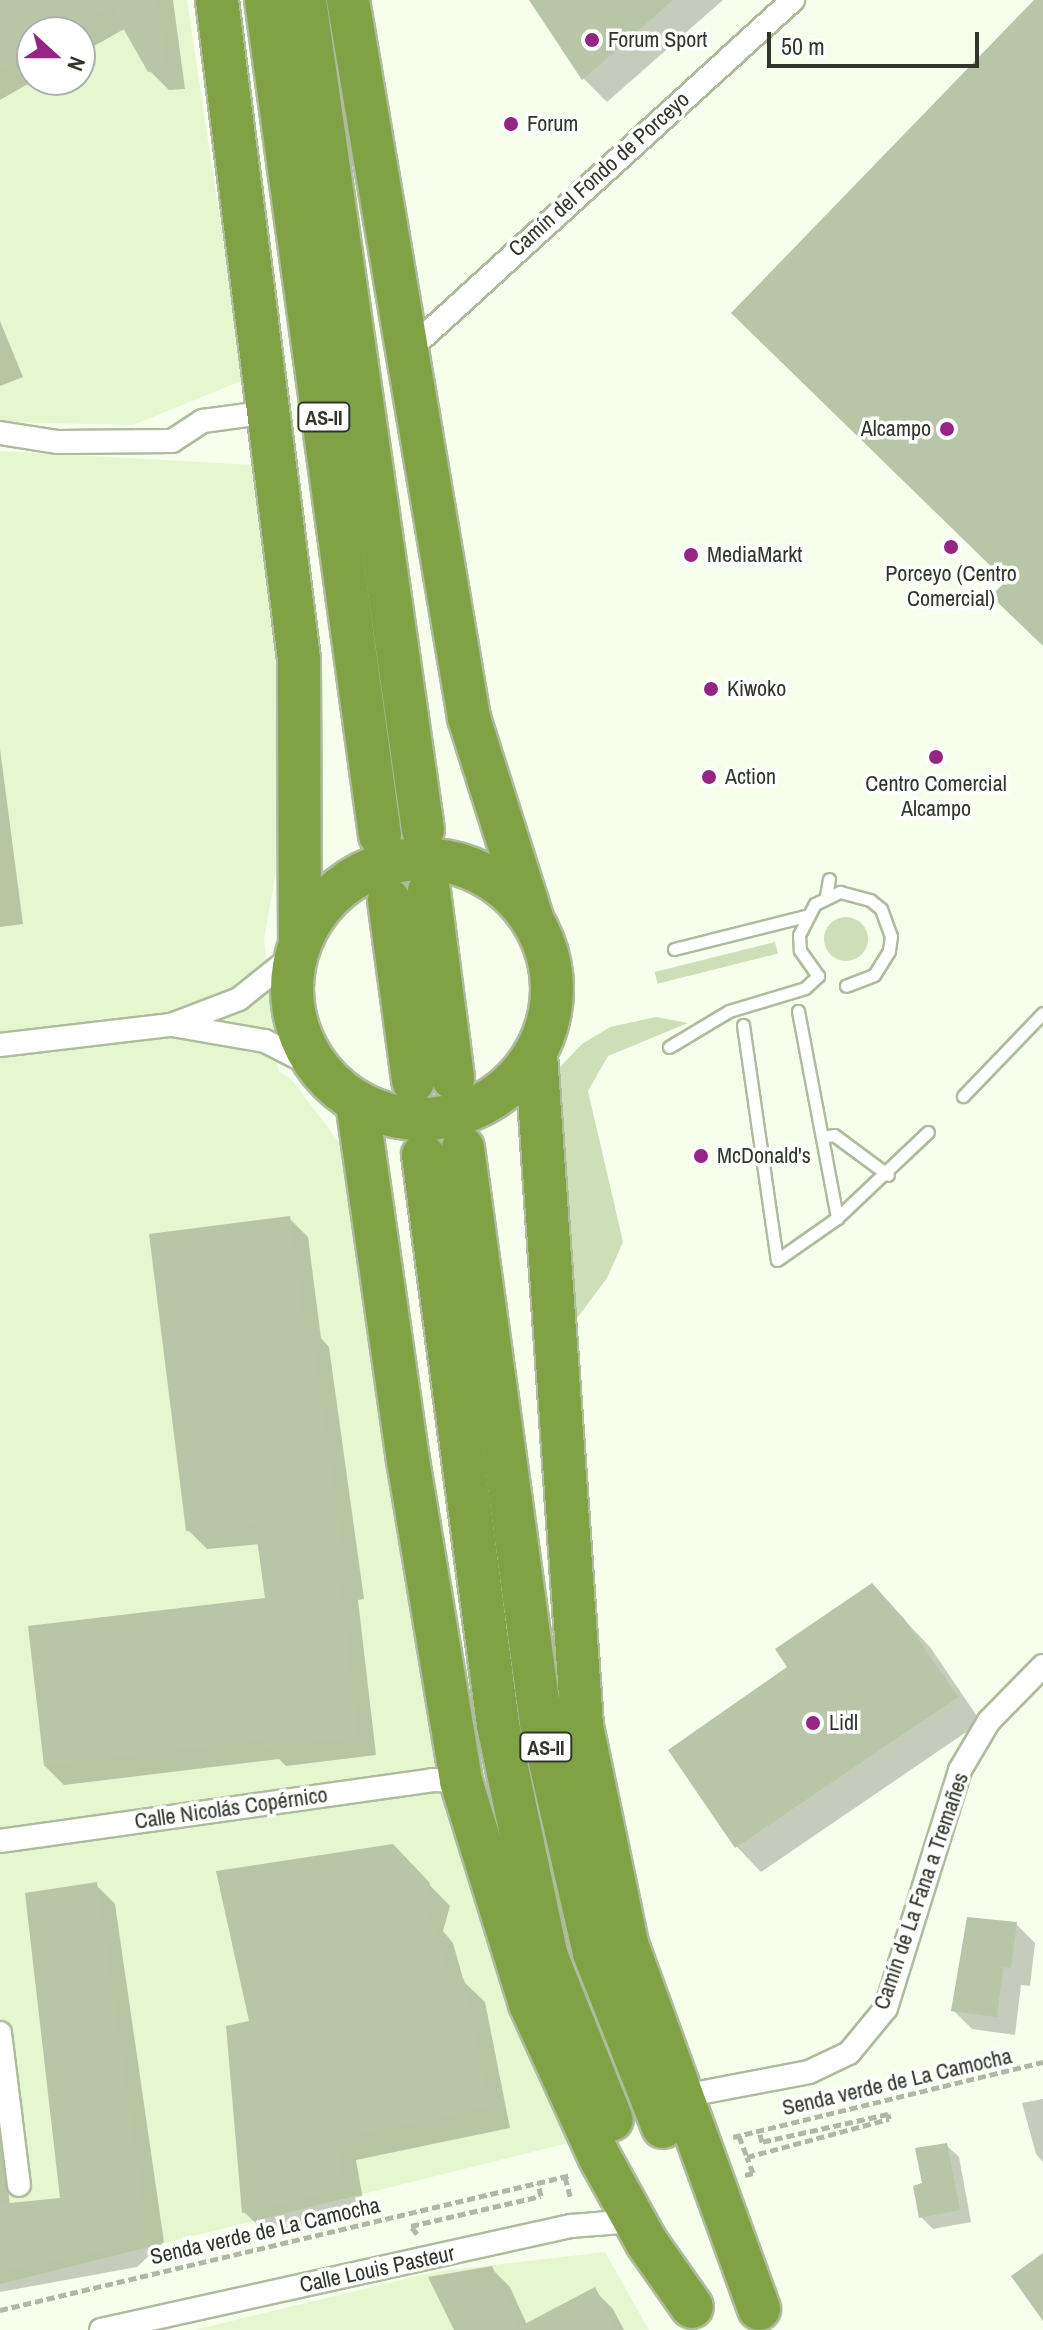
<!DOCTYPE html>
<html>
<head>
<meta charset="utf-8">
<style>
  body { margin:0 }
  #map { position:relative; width:1043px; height:2330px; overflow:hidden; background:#f7ffec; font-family:"Archivo Narrow",sans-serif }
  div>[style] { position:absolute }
  .built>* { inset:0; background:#e6f7cf }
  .green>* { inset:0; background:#cedeb7; transform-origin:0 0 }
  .round { border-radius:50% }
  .shadow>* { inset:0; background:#0003 }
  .building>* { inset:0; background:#b8c5a6 }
  .highway-tunnel>* { height:42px; margin-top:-21px; transform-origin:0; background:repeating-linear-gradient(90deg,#cfd7c5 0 42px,transparent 0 63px) }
  .path>* { height:5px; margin-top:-2.5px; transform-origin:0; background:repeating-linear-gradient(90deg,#b0b7a6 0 8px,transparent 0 12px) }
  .roads { filter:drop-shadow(2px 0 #aebc9d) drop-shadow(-2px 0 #aebc9d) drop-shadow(0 2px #aebc9d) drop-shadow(0 -2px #aebc9d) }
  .lane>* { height:11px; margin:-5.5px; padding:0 5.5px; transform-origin:5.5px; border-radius:5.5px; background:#fff }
  .street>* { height:22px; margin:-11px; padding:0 11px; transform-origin:11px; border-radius:11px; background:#fff }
  .highway>* { height:42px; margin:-21px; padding:0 21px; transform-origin:21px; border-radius:21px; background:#80a244 }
  .highway>.ring { margin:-21px; padding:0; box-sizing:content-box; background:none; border:42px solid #80a244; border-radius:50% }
  .dots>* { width:22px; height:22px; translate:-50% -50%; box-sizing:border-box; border:4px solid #fff; border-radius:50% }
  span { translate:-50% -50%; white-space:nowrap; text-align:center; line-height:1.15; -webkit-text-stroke:7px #fff; paint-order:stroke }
  .shield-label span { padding:2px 6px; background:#fff; border:2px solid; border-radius:6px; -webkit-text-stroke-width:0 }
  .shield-label { font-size:20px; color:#31362a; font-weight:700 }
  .poi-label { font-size:22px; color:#31362a }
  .left { translate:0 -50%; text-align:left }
  .right { translate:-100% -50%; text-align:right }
  .street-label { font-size:22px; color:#31362a }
  .north { position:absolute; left:16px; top:16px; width:80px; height:80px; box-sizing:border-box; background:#fff; border:2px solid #adafaa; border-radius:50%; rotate:111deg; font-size:22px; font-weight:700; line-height:32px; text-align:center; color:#31362a }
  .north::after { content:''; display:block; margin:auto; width:28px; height:36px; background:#962482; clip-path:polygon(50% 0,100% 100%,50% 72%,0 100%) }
  .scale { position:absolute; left:767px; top:32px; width:212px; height:36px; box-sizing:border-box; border:4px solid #31362a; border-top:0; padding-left:10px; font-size:24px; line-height:28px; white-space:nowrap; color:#31362a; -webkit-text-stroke:6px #fff; paint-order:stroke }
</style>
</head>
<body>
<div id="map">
  <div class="built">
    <i style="clip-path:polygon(evenodd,0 0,187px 0,244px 380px,133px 425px,0 422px,0 0,32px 32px,80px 32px,80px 80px,32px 80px,32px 32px)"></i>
    <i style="clip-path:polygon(0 451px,254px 465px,278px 662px,280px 848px,264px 939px,278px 1071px,291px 1079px,339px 1142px,351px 1184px,447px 1776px,580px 2140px,0 2284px)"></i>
    <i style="clip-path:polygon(605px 2252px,649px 2330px,194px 2330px,434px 2272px)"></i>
  </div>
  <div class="green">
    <i class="round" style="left:824px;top:917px;width:44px;height:44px"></i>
    <i style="left:775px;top:942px;width:12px;height:124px;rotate:76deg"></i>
    <i style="clip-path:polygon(656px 1017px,688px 1023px,608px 1056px,588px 1091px,623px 1242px,607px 1278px,569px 1329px,558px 1069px,582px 1044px,610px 1027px)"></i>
  </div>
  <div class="shadow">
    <i style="clip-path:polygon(0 0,173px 0,185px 89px,169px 90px,150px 71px,126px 28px,80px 54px,80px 32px,32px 32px,35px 80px,0 100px)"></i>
    <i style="clip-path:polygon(531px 0,723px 0,607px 102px,584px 79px)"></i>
    <i style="clip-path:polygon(0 321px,23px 377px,0 386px)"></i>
    <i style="clip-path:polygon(0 749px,23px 924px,0 927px)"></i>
    <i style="clip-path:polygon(289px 1218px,308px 1237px,321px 1338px,329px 1347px,364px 1599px,358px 1600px,376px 1755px,286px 1766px,279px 1759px,64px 1785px,45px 1766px,268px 1600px,260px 1544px,207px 1549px,188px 1530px)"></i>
    <i style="clip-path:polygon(896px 1611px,930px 1647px,981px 1722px,761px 1872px,737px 1847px,671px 1750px)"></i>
    <i style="clip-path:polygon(410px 1865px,450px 1906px,443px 1931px,453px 1943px,464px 1982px,485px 2002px,510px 2128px,356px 2160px,365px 2210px,266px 2233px,244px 2212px,252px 2023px)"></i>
    <i style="clip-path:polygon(96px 1885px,115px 1904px,164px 2242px,137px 2267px,0 2292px,0 2129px,10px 2205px,62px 2199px)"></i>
    <i style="clip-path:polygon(1016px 1924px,1035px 1943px,1030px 1986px,1021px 1985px,1015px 2035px,972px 2029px,953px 2010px)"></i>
    <i style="clip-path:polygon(1043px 2099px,1043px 2162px,1036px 2154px,1022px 2103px)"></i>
    <i style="clip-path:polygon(946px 2145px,959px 2157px,971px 2222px,933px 2229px,921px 2217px,924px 2185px)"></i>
    <i style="clip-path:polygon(491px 2268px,510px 2287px,527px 2325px,594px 2290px,613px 2309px,624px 2330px,456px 2330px)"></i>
  </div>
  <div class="building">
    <i style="clip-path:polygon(0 0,158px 0,167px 70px,148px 72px,111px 7px,67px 32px,32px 32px,32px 52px,0 70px)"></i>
    <i style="clip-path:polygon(529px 0,673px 0,582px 80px)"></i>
    <i style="clip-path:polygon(1034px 0,1043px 0,1043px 646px,991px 596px,1006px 581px,731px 313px)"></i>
    <i style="clip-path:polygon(290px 1216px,304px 1327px,311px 1326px,347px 1580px,340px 1581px,358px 1737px,265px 1748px,264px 1740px,44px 1766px,28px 1626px,265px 1598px,255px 1525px,186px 1531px,149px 1234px)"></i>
    <i style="clip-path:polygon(872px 1583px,905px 1620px,958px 1697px,735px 1848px,668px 1750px,787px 1667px,775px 1649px)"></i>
    <i style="clip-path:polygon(393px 1844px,430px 1883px,423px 1908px,432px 1919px,451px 1982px,464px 1979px,490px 2107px,336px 2139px,345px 2189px,242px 2213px,226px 2026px,249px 2021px,216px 1871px)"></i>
    <i style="clip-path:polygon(97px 1882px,146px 2223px,118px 2248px,0 2271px,0 2204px,60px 2198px,25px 1893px)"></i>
    <i style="clip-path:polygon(967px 1917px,1017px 1922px,1011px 1968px,1003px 1967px,997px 2017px,951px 2011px)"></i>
    <i style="clip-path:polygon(947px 2143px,960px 2210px,919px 2218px,913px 2186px,922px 2183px,915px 2148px)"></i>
    <i style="clip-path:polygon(1043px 2253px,1043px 2321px,1011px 2276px)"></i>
    <i style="clip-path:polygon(492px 2266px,519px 2327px,595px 2287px,617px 2330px,454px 2330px,428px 2277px)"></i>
  </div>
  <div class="highway-tunnel">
    <i style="left:423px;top:830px;width:61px;rotate:84.4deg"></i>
    <i style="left:380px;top:835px;width:66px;rotate:82.1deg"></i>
    <i style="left:453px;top:1078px;width:71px;rotate:81.9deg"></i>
    <i style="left:413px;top:1081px;width:75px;rotate:82.3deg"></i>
  </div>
  <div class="path">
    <i style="left:739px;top:2136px;width:22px;rotate:69deg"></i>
    <i style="left:733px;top:2137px;width:319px;rotate:-13.6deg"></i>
    <i style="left:745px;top:2175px;width:8px;rotate:-14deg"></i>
    <i style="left:753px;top:2173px;width:17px;rotate:-111deg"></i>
    <i style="left:747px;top:2157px;width:147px;rotate:-15deg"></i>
    <i style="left:889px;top:2119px;width:5px;rotate:-101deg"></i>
    <i style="left:888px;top:2114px;width:129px;rotate:167.5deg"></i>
    <i style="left:762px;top:2142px;width:11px;rotate:-105deg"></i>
    <i style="left:565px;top:2177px;width:23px;rotate:75deg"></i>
    <i style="left:417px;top:2234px;width:10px;rotate:-127deg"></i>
    <i style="left:411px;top:2226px;width:133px;rotate:-13deg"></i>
    <i style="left:541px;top:2196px;width:13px;rotate:-103deg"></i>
    <i style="left:0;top:2310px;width:587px;rotate:-13.3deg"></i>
  </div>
  <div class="roads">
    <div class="lane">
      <i style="left:826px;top:896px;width:17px;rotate:-80deg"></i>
      <i style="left:674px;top:949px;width:135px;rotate:-14.1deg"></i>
      <i style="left:798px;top:1011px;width:211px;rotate:79.3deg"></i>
      <i style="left:743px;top:1025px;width:237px;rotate:81.8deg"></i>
      <i style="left:777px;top:1260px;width:73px;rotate:-35deg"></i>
      <i style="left:837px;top:1218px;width:125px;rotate:-43.4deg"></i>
      <i style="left:669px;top:1047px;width:70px;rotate:-31deg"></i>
      <i style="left:729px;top:1011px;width:79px;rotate:-16.8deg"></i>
      <i style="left:805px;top:988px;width:18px;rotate:-43deg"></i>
      <i style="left:818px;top:976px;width:32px;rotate:-125deg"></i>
      <i style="left:800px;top:950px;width:15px;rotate:-94deg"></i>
      <i style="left:799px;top:935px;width:35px;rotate:-63deg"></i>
      <i style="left:815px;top:904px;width:28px;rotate:-26deg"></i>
      <i style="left:840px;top:892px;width:31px;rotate:15deg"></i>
      <i style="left:870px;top:900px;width:14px;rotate:39deg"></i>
      <i style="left:881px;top:909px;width:29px;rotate:70deg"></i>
      <i style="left:891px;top:936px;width:15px;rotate:98deg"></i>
      <i style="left:889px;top:951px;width:28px;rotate:122deg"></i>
      <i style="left:874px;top:975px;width:30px;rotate:159deg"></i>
      <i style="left:963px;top:1096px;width:115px;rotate:-46.1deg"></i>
      <i style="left:822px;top:1137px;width:12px;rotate:-9deg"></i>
      <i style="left:834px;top:1135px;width:67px;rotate:36.5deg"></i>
    </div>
    <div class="street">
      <i style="left:408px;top:351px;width:521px;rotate:-42.36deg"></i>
      <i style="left:0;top:433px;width:59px;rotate:8.8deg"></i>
      <i style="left:58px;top:442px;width:114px;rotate:-0.5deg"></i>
      <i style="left:172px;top:441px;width:37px;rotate:-33deg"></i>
      <i style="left:203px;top:421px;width:68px;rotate:-7.7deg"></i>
      <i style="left:172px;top:1025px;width:94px;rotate:9.8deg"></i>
      <i style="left:265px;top:1041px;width:57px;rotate:27deg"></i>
      <i style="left:0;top:1045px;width:172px;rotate:-6.7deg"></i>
      <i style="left:171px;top:1025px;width:73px;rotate:-20.9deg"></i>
      <i style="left:239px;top:999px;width:70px;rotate:-38.7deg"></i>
      <i style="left:0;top:1841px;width:436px;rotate:-8deg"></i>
      <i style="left:432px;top:1780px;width:29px;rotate:2deg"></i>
      <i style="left:0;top:2033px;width:153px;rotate:82.9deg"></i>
      <i style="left:678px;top:2097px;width:133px;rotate:-10.8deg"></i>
      <i style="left:809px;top:2072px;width:44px;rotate:-25.4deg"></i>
      <i style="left:849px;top:2053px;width:58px;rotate:-50.6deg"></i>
      <i style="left:886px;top:2008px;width:249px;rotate:-72.7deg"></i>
      <i style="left:960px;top:1770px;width:57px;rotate:-59.4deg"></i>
      <i style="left:989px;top:1721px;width:77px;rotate:-45.5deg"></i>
      <i style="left:101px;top:2330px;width:481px;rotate:-12.5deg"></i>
      <i style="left:571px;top:2226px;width:50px;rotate:-4.6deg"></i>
      <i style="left:621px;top:2222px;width:19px;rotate:39deg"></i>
    </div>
    <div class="highway">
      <i style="left:217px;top:0;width:664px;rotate:82.91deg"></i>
      <i style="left:299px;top:659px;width:281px;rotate:89.8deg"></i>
      <i style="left:266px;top:0;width:843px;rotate:82.23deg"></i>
      <i style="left:305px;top:0;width:838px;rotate:81.91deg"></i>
      <i style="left:348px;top:0;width:728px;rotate:80.43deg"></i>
      <i style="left:469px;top:718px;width:210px;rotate:72.5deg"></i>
      <i class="ring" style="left:292px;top:859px;width:218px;height:218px"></i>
      <i style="left:429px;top:891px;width:189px;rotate:82.7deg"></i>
      <i style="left:389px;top:900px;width:183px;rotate:82.4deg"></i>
      <i style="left:536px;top:1054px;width:674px;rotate:86.08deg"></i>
      <i style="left:582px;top:1726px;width:223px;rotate:78.3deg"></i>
      <i style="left:627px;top:1944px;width:388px;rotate:70.1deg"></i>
      <i style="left:357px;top:1102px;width:362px;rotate:81.9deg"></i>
      <i style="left:408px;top:1460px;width:325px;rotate:80.6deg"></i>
      <i style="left:461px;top:1781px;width:233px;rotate:72.8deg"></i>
      <i style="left:530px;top:2004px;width:169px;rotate:65.6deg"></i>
      <i style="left:600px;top:2158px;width:97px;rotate:61.1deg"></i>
      <i style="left:647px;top:2243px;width:78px;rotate:54.9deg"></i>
      <i style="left:463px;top:1148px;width:580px;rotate:82.27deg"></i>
      <i style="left:541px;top:1723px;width:236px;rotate:77deg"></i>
      <i style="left:594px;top:1953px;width:187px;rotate:68.4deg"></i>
      <i style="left:423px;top:1155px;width:575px;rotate:82.5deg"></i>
      <i style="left:498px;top:1725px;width:237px;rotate:78.1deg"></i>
      <i style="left:547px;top:1957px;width:175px;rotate:68.3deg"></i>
    </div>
  </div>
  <div class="dots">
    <i style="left:592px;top:40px;background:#962482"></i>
    <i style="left:511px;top:124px;background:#962482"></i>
    <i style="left:947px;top:429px;background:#962482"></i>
    <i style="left:951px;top:547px;background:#962482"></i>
    <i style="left:691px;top:555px;background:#962482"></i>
    <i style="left:711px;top:689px;background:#962482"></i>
    <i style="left:936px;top:757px;background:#962482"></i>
    <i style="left:709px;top:777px;background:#962482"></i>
    <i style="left:701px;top:1156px;background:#962482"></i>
    <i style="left:813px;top:1723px;background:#962482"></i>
  </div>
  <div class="shield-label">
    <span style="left:324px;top:417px">AS-II</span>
    <span style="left:546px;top:1747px">AS-II</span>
  </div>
  <div class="poi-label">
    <span class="left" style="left:608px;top:40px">Forum Sport</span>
    <span class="left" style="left:527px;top:124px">Forum</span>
    <span class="right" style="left:931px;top:429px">Alcampo</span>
    <span class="left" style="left:707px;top:555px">MediaMarkt</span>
    <span style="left:951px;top:586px">Porceyo (Centro<br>Comercial)</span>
    <span class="left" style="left:727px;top:689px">Kiwoko</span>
    <span class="left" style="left:725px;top:777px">Action</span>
    <span style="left:936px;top:796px">Centro Comercial<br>Alcampo</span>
    <span class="left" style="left:717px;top:1156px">McDonald's</span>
    <span class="left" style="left:829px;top:1723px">Lidl</span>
  </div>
  <div class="street-label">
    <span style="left:599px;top:174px;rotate:-42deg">Camín del Fondo de Porceyo</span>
    <span style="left:231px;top:1808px;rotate:-8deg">Calle Nicolás Copérnico</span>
    <span style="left:921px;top:1891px;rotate:-71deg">Camín de La Fana a Tremañes</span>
    <span style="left:897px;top:2082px;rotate:-13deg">Senda verde de La Camocha</span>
    <span style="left:265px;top:2231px;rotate:-13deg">Senda verde de La Camocha</span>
    <span style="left:377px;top:2269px;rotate:-12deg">Calle Louis Pasteur</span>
  </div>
  <div class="north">N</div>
  <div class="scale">50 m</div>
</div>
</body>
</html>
